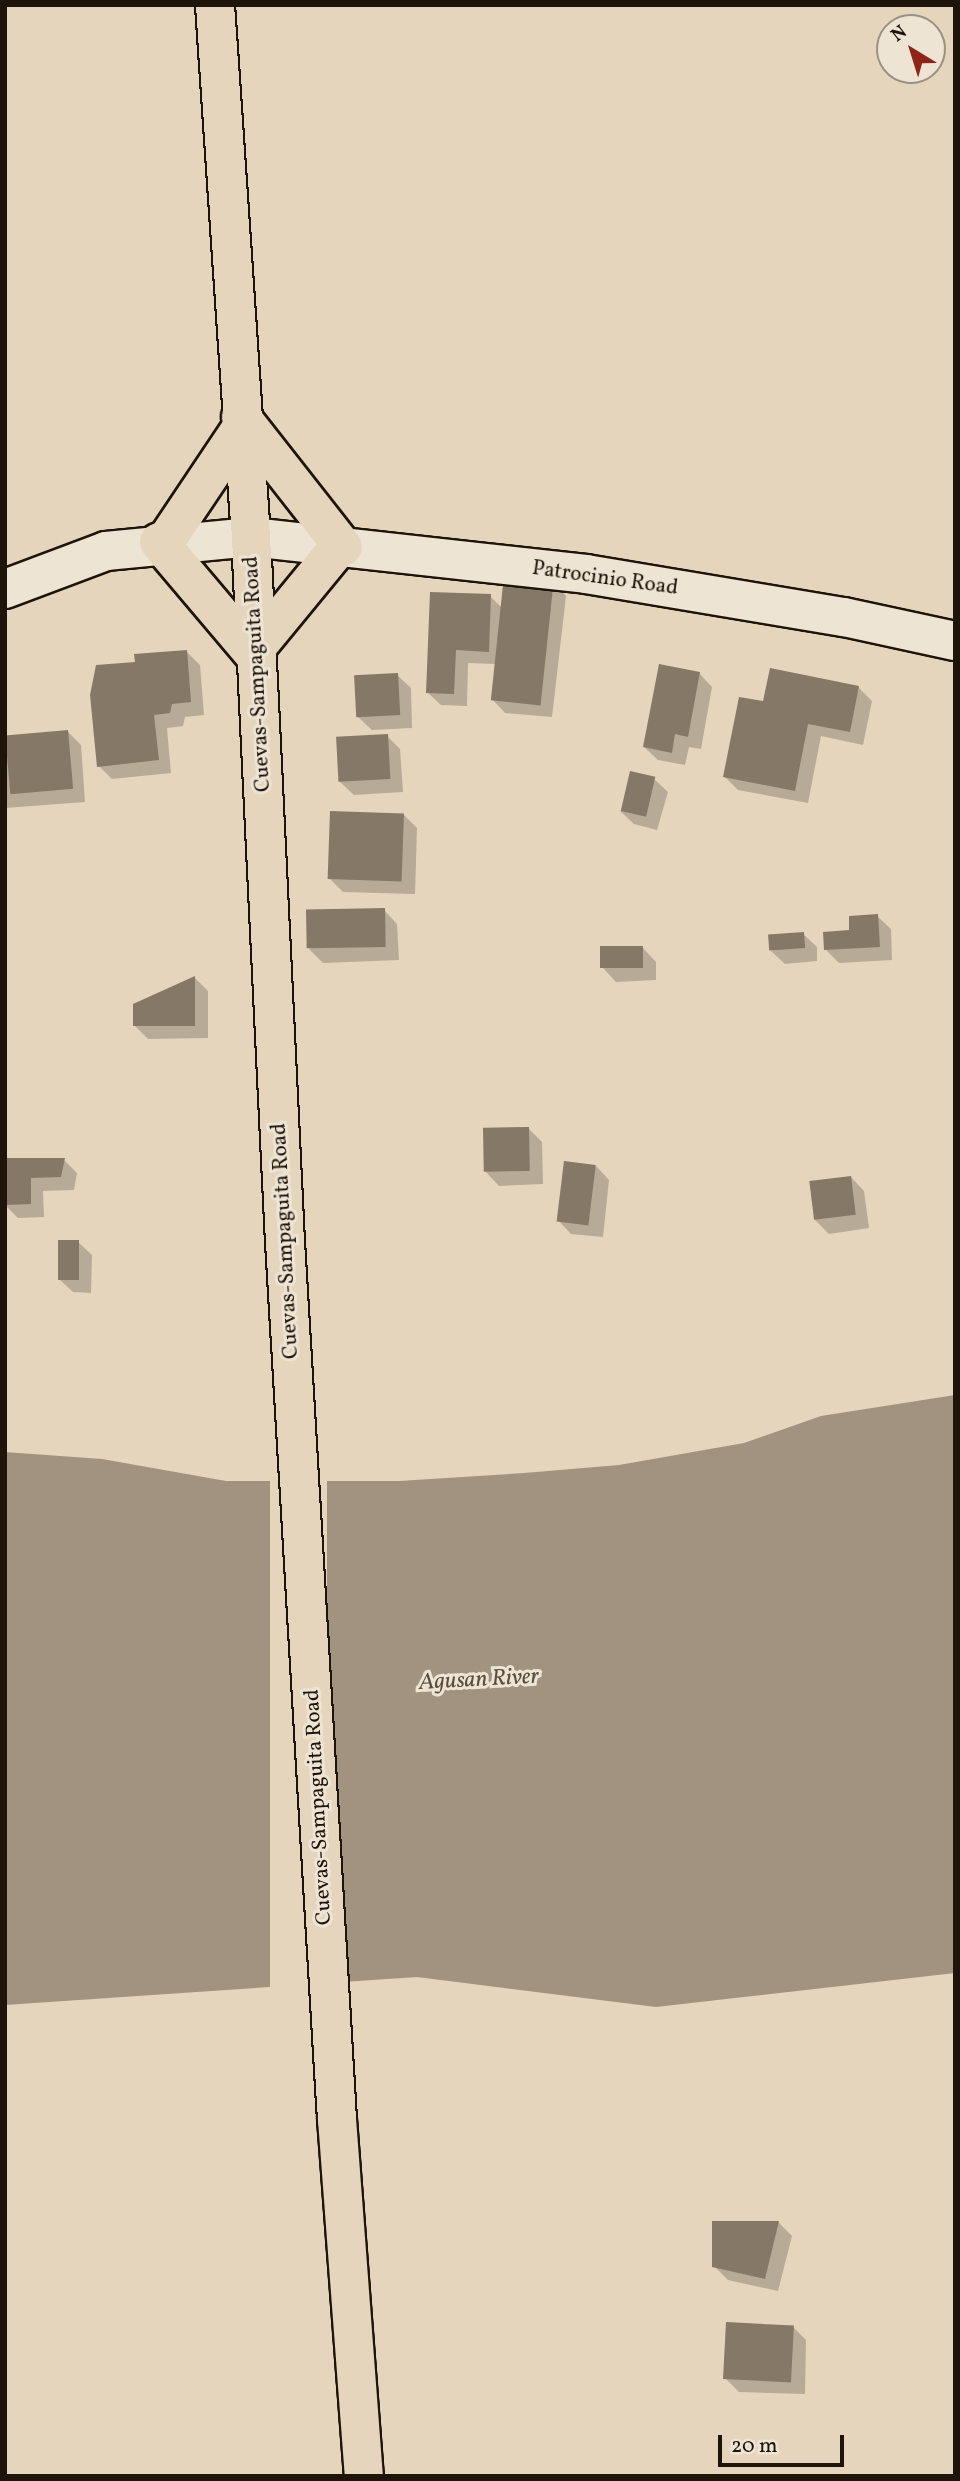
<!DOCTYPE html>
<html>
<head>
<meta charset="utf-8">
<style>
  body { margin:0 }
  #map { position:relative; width:960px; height:2481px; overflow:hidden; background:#e5d5bd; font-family:Vollkorn,serif }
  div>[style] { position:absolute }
  .water>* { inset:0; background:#a19380 }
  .pier>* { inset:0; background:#e5d5bd; transform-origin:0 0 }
  .shadow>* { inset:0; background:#0003 }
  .building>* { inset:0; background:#857867; transform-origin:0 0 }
  .roads { filter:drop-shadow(2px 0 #1e140a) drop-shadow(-2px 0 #1e140a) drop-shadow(0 2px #1e140a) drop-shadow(0 -2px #1e140a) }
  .secondary>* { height:38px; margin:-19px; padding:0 19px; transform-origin:19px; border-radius:19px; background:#eee4d4 }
  .primary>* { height:38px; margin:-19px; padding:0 19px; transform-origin:19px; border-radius:19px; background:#e5d5bd }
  span { translate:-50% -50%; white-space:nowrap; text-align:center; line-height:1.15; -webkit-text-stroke:6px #eee4d4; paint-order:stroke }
  .street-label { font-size:21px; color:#1e140a }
  .water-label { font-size:23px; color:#594d3f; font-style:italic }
  .frame { position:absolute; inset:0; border:7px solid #1e140a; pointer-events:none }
  .north { position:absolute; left:876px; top:14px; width:70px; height:70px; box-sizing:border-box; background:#eee4d4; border:2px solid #9b9183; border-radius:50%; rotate:322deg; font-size:19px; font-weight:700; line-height:28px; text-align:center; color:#1e140a }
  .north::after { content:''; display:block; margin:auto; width:24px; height:32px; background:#8f2418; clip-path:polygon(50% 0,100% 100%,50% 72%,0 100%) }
  .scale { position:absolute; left:718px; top:2435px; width:126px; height:32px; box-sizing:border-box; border:4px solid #1e140a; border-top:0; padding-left:9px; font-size:21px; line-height:24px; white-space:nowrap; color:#1e140a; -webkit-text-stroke:5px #eee4d4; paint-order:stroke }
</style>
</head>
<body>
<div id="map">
  <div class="water">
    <i style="clip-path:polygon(955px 1395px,955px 1973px,656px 2007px,417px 1977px,5px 2005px,5px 1452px,102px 1459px,226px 1481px,399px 1481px,524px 1473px,619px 1465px,744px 1443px,821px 1416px)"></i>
  </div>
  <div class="pier">
    <i style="left:270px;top:1477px;width:57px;height:514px"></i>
  </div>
  <div class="shadow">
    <i style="clip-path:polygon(553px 582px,566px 596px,552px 717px,505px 713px,492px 699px,496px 664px,468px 663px,467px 706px,441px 705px,427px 692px,490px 596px,502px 608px)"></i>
    <i style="clip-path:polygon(186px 651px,200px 665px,204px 715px,185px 717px,183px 726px,167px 728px,171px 773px,112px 779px,99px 766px)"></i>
    <i style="clip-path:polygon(699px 673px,712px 687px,701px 749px,689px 747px,685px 765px,658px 760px,644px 747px)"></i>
    <i style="clip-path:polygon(397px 675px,411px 688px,412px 728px,372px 730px,358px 717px)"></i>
    <i style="clip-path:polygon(858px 687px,872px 701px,863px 745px,821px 736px,808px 803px,738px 790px,725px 777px,764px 703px)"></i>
    <i style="clip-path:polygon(68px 732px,81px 745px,85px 802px,5px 808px,5px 737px)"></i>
    <i style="clip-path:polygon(387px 736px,400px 749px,403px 792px,354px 795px,340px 782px)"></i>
    <i style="clip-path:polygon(654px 779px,668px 792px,657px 830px,634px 824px,620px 811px)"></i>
    <i style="clip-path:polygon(403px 814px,417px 828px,415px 894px,343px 892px,330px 879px)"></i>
    <i style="clip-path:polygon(384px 910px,397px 924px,399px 960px,323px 963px,309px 949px)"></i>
    <i style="clip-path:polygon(877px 916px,891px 929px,892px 960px,839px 963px,825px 949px)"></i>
    <i style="clip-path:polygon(803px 934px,817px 947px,817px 961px,785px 964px,771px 951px)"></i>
    <i style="clip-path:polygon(643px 948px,656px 962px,656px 980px,616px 982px,603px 968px)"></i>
    <i style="clip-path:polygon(195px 978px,208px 991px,208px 1038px,148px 1039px,135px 1026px)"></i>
    <i style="clip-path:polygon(529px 1129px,542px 1142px,543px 1184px,499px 1186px,486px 1172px)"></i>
    <i style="clip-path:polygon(5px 1160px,64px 1160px,77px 1173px,74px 1190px,43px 1191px,44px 1217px,18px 1218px,5px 1205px)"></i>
    <i style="clip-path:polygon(596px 1166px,609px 1180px,603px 1237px,571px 1234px,558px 1220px)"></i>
    <i style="clip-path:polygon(851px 1177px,864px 1191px,869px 1228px,829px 1234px,815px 1220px)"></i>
    <i style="clip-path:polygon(78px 1242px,92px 1255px,91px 1293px,73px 1292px,59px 1279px)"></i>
    <i style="clip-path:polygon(778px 2222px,792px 2236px,778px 2291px,728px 2280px,714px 2266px)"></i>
    <i style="clip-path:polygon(793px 2327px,806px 2340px,805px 2394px,739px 2392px,726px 2379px)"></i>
  </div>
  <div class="building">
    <i style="left:504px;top:575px;width:50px;height:126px;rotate:6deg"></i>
    <i style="clip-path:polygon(430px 592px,491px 594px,489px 652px,456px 650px,454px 694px,426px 693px)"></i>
    <i style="clip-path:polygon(187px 650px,191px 702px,172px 704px,170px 713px,154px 715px,159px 760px,97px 767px,90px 695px,96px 665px,135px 662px,134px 654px)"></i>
    <i style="clip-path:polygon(659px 664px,700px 672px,688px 737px,675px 734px,672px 753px,643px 747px)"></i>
    <i style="clip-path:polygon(770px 668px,859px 686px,850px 732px,808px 724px,795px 791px,723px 777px,739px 697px,763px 701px)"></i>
    <i style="left:398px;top:673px;width:42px;height:44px;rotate:87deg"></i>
    <i style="left:68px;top:730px;width:59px;height:63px;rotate:85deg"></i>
    <i style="left:388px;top:734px;width:45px;height:52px;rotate:87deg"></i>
    <i style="left:630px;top:771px;width:26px;height:41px;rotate:13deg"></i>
    <i style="left:330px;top:811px;width:74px;height:68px;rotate:2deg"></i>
    <i style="left:385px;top:908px;width:39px;height:79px;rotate:89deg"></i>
    <i style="clip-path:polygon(878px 914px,880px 947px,824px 950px,823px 932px,849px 930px,849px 916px)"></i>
    <i style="left:804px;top:932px;width:16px;height:36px;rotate:86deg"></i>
    <i style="left:643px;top:946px;width:22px;height:43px;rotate:90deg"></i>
    <i style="clip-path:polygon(195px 976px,195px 1026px,133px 1026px,133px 1004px)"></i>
    <i style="left:529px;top:1127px;width:44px;height:46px;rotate:89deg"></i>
    <i style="clip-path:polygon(5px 1158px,65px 1158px,61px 1177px,31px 1178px,31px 1204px,5px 1205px)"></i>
    <i style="left:564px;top:1161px;width:32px;height:61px;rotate:7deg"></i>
    <i style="left:851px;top:1176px;width:39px;height:42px;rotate:83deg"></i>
    <i style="left:58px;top:1240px;width:21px;height:40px"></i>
    <i style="clip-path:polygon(712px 2221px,779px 2221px,765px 2279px,712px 2267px)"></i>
    <i style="left:726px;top:2322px;width:68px;height:57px;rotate:3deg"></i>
  </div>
  <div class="roads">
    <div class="secondary">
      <i style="left:5px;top:589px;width:108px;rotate:-20.6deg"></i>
      <i style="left:106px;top:551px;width:146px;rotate:-5.5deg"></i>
      <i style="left:251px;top:537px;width:337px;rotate:6.3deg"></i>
      <i style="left:586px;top:574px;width:262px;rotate:9.5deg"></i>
      <i style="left:844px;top:617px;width:114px;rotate:12.2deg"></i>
    </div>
    <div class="primary">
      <i style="left:215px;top:5px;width:533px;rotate:86.13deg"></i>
      <i style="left:251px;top:537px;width:706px;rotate:87.24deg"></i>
      <i style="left:285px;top:1242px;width:879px;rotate:86.61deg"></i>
      <i style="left:337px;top:2119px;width:358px;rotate:85.7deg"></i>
      <i style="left:241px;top:417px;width:165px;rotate:51.9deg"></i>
      <i style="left:159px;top:542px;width:152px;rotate:49.8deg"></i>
      <i style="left:165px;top:542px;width:138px;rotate:-56.2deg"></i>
      <i style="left:256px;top:648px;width:131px;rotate:-50.6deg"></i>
    </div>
  </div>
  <div class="street-label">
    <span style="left:605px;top:579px;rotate:8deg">Patrocinio Road</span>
    <span style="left:258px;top:674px;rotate:-93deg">Cuevas-Sampaguita Road</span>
    <span style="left:286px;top:1241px;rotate:-93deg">Cuevas-Sampaguita Road</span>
    <span style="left:319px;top:1807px;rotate:-93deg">Cuevas-Sampaguita Road</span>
  </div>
  <div class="water-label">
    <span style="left:479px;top:1680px;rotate:-3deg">Agusan River</span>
  </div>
  <div class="frame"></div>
  <div class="north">N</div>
  <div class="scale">20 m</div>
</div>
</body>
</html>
